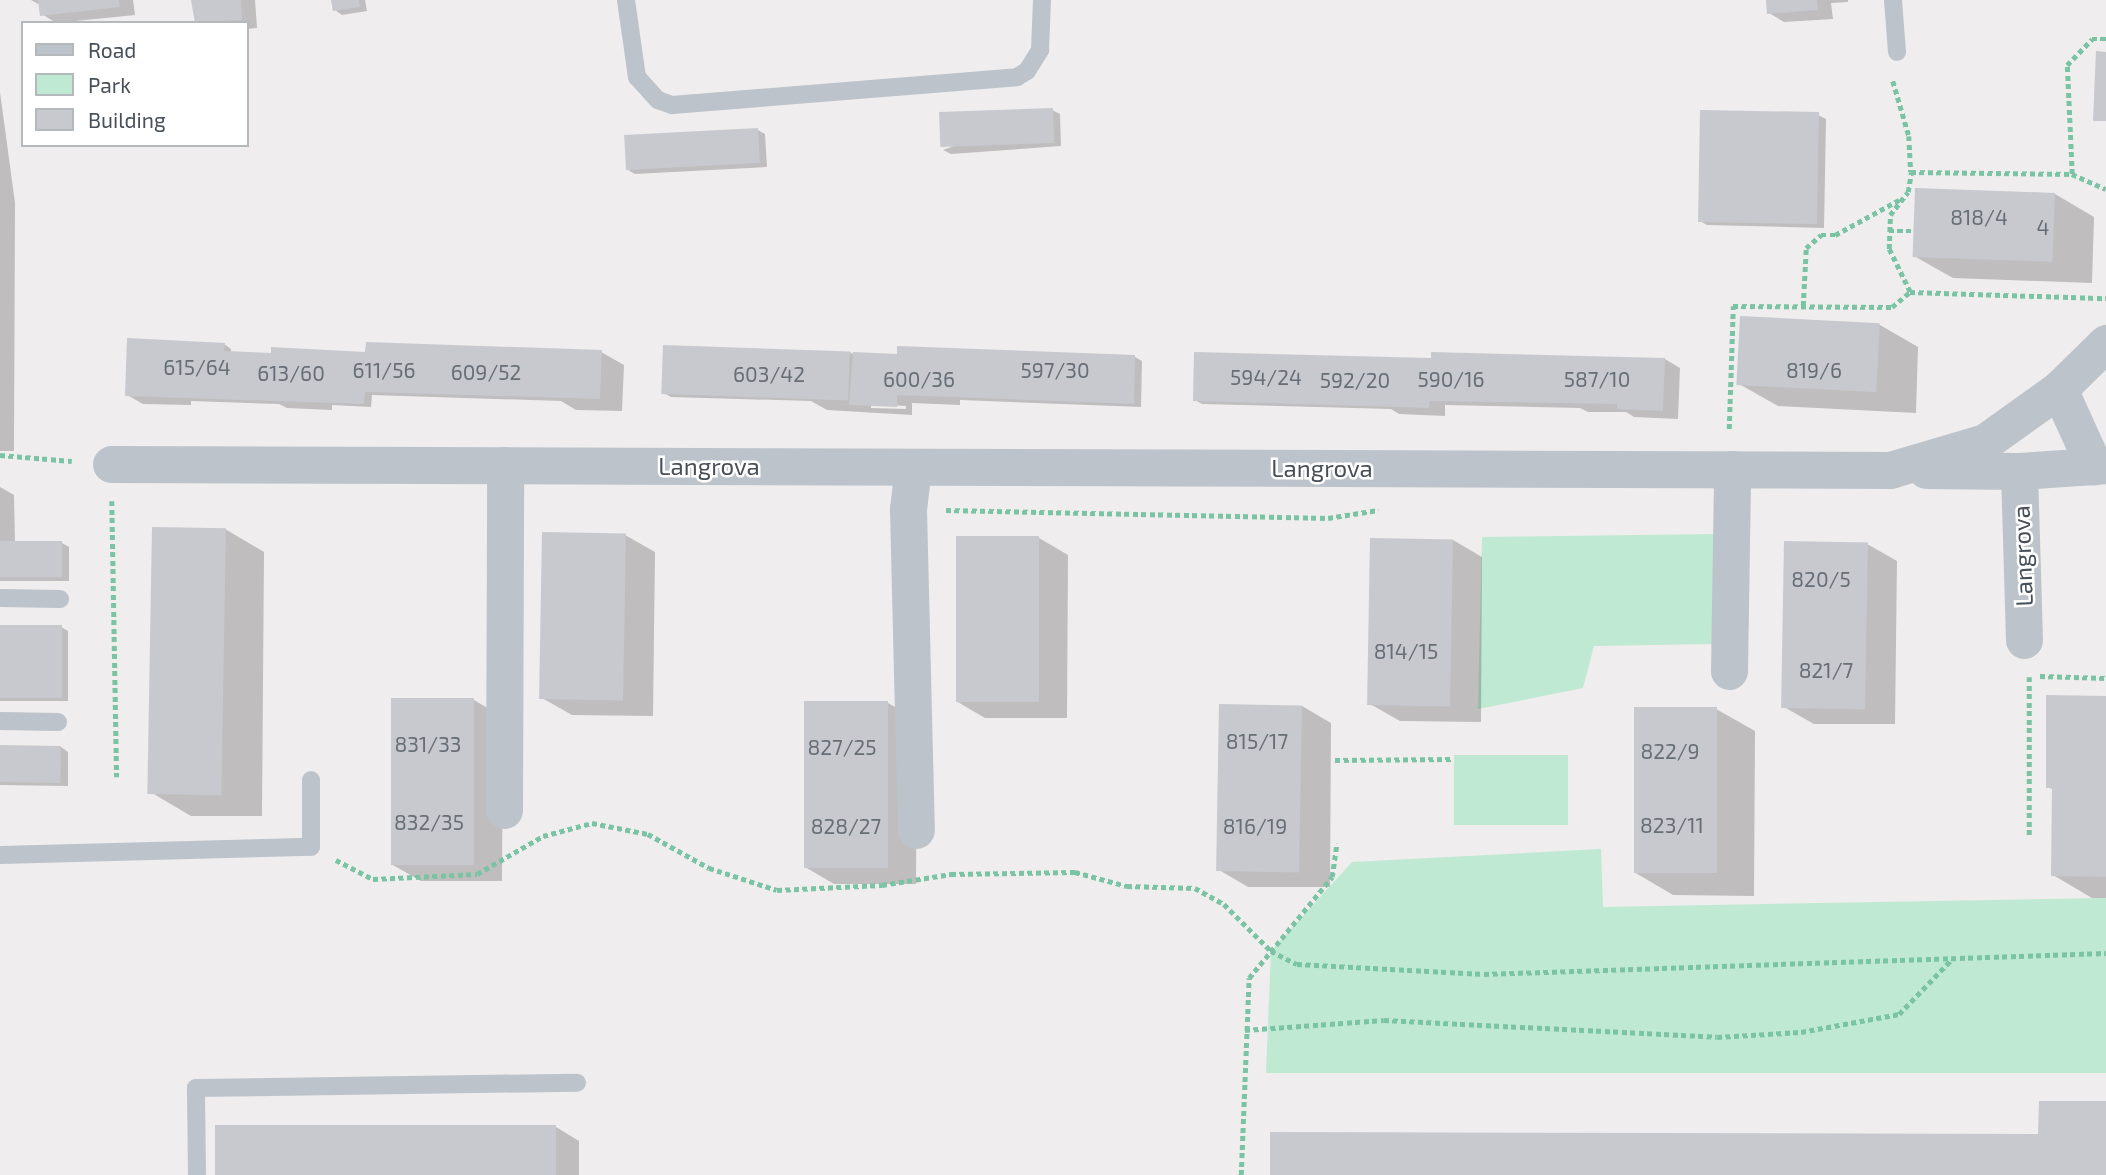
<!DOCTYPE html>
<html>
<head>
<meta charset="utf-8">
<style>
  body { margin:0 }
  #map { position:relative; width:2106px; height:1175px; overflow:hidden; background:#efeded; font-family:"Exo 2",sans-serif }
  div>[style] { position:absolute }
  .green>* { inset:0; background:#bfe9d2; transform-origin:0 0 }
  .shadow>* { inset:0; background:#0003 }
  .building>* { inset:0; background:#c7c9cf; transform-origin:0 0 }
  .path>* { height:4.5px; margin-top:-2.25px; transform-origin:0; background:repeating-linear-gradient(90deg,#7ac3a4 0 5px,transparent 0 8.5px) }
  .service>* { height:18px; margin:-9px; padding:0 9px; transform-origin:9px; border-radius:9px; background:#bcc3ca }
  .minor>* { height:37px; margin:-18.5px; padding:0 18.5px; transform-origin:18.5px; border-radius:18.5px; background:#bcc3ca }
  span { translate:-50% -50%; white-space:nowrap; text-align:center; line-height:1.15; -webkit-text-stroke:5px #fff; paint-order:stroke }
  .number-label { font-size:21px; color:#676e76 }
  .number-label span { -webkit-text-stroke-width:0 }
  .street-label { font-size:24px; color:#474f58 }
  .legend { position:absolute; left:21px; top:21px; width:228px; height:126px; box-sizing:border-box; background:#fff; border:2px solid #b5b9bc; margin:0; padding:9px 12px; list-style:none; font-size:21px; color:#474f58 }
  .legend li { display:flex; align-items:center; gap:14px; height:35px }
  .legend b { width:35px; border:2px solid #b5b9bc }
</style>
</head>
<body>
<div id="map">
  <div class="green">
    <i style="clip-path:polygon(1714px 534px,1713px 644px,1594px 646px,1583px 688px,1478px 709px,1482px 537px)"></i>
    <i style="left:1454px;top:755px;width:114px;height:70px"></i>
    <i style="clip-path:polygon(1601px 849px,1603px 907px,2106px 898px,2106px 1073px,1266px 1073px,1271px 951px,1352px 862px)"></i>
  </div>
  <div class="shadow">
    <i style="clip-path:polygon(31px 0,133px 0,135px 15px,56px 23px,42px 14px,40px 5px)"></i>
    <i style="clip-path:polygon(193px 0,255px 0,257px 28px,247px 29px,247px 23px,197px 23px)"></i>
    <i style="clip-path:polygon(333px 0,365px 0,367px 11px,342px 15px,335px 10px)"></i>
    <i style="clip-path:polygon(1768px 0,1848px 0,1848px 2px,1831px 3px,1833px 19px,1784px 22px,1769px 13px)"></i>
    <i style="clip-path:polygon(0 92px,15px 203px,14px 451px,0 451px)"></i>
    <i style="clip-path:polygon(1052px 110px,1060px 114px,1061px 146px,951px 154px,943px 150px)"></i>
    <i style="clip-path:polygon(1818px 115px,1826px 119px,1824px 228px,1707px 225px,1700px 221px)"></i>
    <i style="clip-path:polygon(758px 130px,765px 134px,767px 167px,635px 174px,628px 170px)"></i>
    <i style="clip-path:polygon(2055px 194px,2094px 217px,2092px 283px,1953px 278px,1914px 256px)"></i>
    <i style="clip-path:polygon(1880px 325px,1918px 347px,1916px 413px,1778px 406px,1739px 384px)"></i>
    <i style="clip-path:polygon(224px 344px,231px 349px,231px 353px,273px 354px,601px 352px,624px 365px,622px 411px,576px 410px,561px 401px,372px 395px,371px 407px,332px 405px,332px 410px,287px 408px,279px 404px,191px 401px,191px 405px,143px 404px,127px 395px)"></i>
    <i style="clip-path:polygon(evenodd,850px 352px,854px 355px,1135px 357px,1142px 361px,1141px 407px,960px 400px,960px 405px,912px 403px,912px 415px,827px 410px,811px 401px,671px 397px,664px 393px,850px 352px,871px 404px,906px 406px,906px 409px,871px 408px,871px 404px)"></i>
    <i style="clip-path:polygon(1430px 359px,1665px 359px,1680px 368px,1678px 419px,1634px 417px,1626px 412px,1588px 412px,1580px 408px,1445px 405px,1445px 416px,1399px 414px,1391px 409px,1202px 404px,1195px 400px)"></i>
    <i style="clip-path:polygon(0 487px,14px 495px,15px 543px,62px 543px,69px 547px,69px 581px,0 581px)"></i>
    <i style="clip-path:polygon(225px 529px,264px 552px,262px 816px,191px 816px,152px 793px)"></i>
    <i style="clip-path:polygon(625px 535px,655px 552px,653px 716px,572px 715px,542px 698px)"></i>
    <i style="clip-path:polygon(1039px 538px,1068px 555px,1067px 718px,985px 718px,956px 701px)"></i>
    <i style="clip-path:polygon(1372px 540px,1453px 540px,1482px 557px,1481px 722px,1400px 721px,1370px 704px)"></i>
    <i style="clip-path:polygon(1867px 544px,1897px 561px,1895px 724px,1814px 724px,1784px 707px)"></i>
    <i style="clip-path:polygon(0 627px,61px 627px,68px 631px,68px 701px,0 701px)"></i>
    <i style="clip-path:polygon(2106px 697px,2106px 898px,2092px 898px,2053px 875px,2054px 790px,2048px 787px)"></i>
    <i style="clip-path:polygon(474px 700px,503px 717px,502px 881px,421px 881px,391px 864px)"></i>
    <i style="clip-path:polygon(888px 703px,917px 720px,916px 884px,834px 884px,805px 867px)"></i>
    <i style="clip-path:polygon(1221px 706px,1302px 706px,1331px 723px,1330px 887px,1248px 887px,1219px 870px)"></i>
    <i style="clip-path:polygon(1716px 709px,1755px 731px,1754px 896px,1673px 895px,1634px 872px)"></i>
    <i style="clip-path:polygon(0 747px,61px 747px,68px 752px,68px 786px,0 785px)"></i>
    <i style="clip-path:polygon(556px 1127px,579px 1141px,579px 1175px,217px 1175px)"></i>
  </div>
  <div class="building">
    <i style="clip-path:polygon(38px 0,119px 0,120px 7px,40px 16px)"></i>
    <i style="clip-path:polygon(191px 0,241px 0,242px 20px,195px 23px)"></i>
    <i style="clip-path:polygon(331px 0,359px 0,360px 7px,333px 11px)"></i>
    <i style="clip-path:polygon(1766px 0,1817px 0,1818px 10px,1767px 14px)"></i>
    <i style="clip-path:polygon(2096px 51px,2106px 52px,2106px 121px,2093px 121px)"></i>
    <i style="left:1053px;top:108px;width:35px;height:114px;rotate:88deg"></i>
    <i style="left:1700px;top:110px;width:119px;height:112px;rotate:1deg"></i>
    <i style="left:758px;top:128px;width:35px;height:134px;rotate:87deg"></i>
    <i style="left:1915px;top:188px;width:140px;height:69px;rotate:2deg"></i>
    <i style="left:1740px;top:316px;width:140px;height:69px;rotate:3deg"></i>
    <i style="clip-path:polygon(127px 338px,225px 343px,224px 351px,271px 353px,271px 347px,365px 352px,366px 342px,602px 350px,600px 399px,365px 392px,364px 404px,125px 396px)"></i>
    <i style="left:663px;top:345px;width:187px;height:49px;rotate:2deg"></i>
    <i style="clip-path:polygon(897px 346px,1135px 355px,1134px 404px,897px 395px,897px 407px,849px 405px,853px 352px,897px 354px)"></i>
    <i style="clip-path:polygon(1194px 352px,1431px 358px,1431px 352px,1665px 358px,1663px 411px,1617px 409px,1617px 404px,1430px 401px,1429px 408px,1193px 401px)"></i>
    <i style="left:152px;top:527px;width:74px;height:267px;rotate:1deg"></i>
    <i style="left:542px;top:532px;width:84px;height:167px;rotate:1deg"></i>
    <i style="left:956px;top:536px;width:83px;height:166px"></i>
    <i style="left:1370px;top:538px;width:83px;height:167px;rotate:1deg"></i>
    <i style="left:0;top:541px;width:62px;height:36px"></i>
    <i style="left:1784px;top:541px;width:84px;height:167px;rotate:1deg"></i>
    <i style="left:0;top:625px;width:62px;height:73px"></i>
    <i style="clip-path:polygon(2046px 695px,2106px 696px,2106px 877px,2051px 876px,2052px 788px,2046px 788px)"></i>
    <i style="left:391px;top:698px;width:83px;height:167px"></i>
    <i style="left:804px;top:701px;width:84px;height:167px"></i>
    <i style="left:1219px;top:704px;width:83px;height:167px;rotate:1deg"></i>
    <i style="left:1634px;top:707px;width:83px;height:166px"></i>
    <i style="left:0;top:745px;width:61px;height:37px;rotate:1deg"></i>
    <i style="clip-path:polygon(2039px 1101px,2106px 1101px,2106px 1175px,1270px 1175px,1270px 1132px,2038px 1134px)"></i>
    <i style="left:215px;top:1125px;width:341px;height:50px"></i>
  </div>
  <div class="path">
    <i style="left:1893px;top:81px;width:57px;rotate:73.8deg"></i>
    <i style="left:1909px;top:136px;width:36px;rotate:87deg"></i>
    <i style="left:2072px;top:174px;width:109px;rotate:-92.6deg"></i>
    <i style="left:2067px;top:65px;width:36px;rotate:-46deg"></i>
    <i style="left:2092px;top:39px;width:14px"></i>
    <i style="left:1889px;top:231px;width:24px"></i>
    <i style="left:1910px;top:292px;width:48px;rotate:-116deg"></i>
    <i style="left:1889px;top:249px;width:34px;rotate:-88deg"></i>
    <i style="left:1890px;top:215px;width:29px;rotate:-52deg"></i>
    <i style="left:1908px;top:192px;width:20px;rotate:-81deg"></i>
    <i style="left:1911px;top:172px;width:161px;rotate:0.7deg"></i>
    <i style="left:2072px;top:174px;width:37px;rotate:24deg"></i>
    <i style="left:1803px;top:306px;width:58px;rotate:-87deg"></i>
    <i style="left:1806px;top:248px;width:20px;rotate:-41deg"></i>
    <i style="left:1821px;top:235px;width:14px"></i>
    <i style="left:1835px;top:235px;width:73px;rotate:-28.7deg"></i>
    <i style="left:1729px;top:429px;width:123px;rotate:-88.1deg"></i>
    <i style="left:1733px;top:306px;width:159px;rotate:0.4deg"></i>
    <i style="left:1892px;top:307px;width:23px;rotate:-40deg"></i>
    <i style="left:1910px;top:292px;width:196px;rotate:1.8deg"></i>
    <i style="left:0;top:455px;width:72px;rotate:4.8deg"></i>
    <i style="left:112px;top:501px;width:276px;rotate:89deg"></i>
    <i style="left:946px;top:510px;width:382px;rotate:1.2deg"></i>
    <i style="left:1328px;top:518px;width:51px;rotate:-9.1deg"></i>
    <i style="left:2040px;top:676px;width:66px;rotate:1.7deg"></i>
    <i style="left:1335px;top:760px;width:119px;rotate:-0.5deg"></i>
    <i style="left:2029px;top:835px;width:158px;rotate:-90deg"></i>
    <i style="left:336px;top:860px;width:42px;rotate:27.2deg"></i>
    <i style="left:373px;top:879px;width:104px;rotate:-2.8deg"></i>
    <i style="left:477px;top:874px;width:76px;rotate:-29.9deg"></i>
    <i style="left:543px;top:836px;width:51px;rotate:-14.9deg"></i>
    <i style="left:592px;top:823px;width:57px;rotate:11.1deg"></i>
    <i style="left:648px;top:834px;width:70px;rotate:29.1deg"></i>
    <i style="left:709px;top:868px;width:71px;rotate:17.9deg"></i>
    <i style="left:777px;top:890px;width:105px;rotate:-2.7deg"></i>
    <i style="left:882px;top:885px;width:70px;rotate:-9.1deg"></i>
    <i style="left:951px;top:874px;width:124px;rotate:-0.9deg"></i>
    <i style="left:1075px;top:872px;width:54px;rotate:15.1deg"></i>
    <i style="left:1127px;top:886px;width:68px;rotate:1.7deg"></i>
    <i style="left:1195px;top:888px;width:33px;rotate:29deg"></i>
    <i style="left:1224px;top:904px;width:66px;rotate:45deg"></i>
    <i style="left:1271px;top:951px;width:29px;rotate:27deg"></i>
    <i style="left:1297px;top:964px;width:187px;rotate:3.1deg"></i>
    <i style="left:1484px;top:974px;width:622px;rotate:-1.93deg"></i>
    <i style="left:1245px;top:1030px;width:139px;rotate:-4.1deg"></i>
    <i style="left:1384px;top:1020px;width:333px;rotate:2.9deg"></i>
    <i style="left:1717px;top:1037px;width:84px;rotate:-3.4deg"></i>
    <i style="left:1801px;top:1032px;width:100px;rotate:-10.4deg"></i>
    <i style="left:1899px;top:1014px;width:76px;rotate:-46.1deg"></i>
    <i style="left:1241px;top:1175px;width:197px;rotate:-87.7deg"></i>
    <i style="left:1249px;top:978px;width:131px;rotate:-50.6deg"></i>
    <i style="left:1332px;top:877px;width:34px;rotate:-82deg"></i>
  </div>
  <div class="service">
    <i style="left:626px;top:0;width:78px;rotate:81.9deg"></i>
    <i style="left:637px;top:77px;width:31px;rotate:48deg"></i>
    <i style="left:658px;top:100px;width:15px;rotate:20deg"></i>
    <i style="left:672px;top:105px;width:346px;rotate:-4.6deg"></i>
    <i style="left:1017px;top:77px;width:12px;rotate:-31deg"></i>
    <i style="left:1027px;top:71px;width:25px;rotate:-58deg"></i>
    <i style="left:1040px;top:50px;width:50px;rotate:-87.7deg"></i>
    <i style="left:1893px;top:0;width:52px;rotate:85.6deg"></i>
    <i style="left:0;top:598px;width:60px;rotate:1deg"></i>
    <i style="left:0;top:721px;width:58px;rotate:1deg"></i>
    <i style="left:0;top:855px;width:311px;rotate:-1.5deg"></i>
    <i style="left:311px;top:847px;width:67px;rotate:-90deg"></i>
    <i style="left:197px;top:1175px;width:87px;rotate:-90.7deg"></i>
    <i style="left:196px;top:1088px;width:381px;rotate:-0.8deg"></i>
  </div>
  <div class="minor">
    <i style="left:2059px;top:389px;width:85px;rotate:65.6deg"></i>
    <i style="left:111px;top:464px;width:1779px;rotate:0.19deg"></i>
    <i style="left:1890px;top:470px;width:99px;rotate:-16.4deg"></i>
    <i style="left:1985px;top:442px;width:91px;rotate:-35.6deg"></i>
    <i style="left:2059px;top:389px;width:66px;rotate:-44.4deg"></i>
    <i style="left:913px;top:467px;width:42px;rotate:96.8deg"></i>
    <i style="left:908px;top:509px;width:321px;rotate:88.6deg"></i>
    <i style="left:1926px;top:470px;width:93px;rotate:0.6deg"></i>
    <i style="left:2019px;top:471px;width:87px;rotate:-3.9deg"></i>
    <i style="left:2019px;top:471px;width:169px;rotate:88.3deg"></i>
    <i style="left:1729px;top:671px;width:202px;rotate:-89.1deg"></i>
    <i style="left:504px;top:810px;width:345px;rotate:-89.8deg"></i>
  </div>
  <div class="number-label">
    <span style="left:1979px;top:217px">818/4</span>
    <span style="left:2043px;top:227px">4</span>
    <span style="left:197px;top:367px">615/64</span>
    <span style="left:384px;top:370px">611/56</span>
    <span style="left:1055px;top:370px">597/30</span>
    <span style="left:1814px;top:370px">819/6</span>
    <span style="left:486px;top:372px">609/52</span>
    <span style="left:291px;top:373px">613/60</span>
    <span style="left:769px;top:374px">603/42</span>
    <span style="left:1266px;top:377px">594/24</span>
    <span style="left:919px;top:379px">600/36</span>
    <span style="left:1451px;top:379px">590/16</span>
    <span style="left:1597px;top:379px">587/10</span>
    <span style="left:1355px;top:380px">592/20</span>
    <span style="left:1821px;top:579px">820/5</span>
    <span style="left:1406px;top:651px">814/15</span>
    <span style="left:1826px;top:670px">821/7</span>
    <span style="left:1257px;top:741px">815/17</span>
    <span style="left:428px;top:744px">831/33</span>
    <span style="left:842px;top:747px">827/25</span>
    <span style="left:1670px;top:751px">822/9</span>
    <span style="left:429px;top:822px">832/35</span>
    <span style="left:1672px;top:825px">823/11</span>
    <span style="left:846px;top:826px">828/27</span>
    <span style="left:1255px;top:826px">816/19</span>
  </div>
  <div class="street-label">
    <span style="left:709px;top:466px">Langrova</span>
    <span style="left:1322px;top:468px">Langrova</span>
    <span style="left:2022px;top:556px;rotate:-92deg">Langrova</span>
  </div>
  <ul class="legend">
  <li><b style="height:9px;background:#bcc3ca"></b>Road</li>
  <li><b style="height:19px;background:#bfe9d2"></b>Park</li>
  <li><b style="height:19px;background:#c7c9cf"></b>Building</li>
  </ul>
</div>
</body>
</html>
